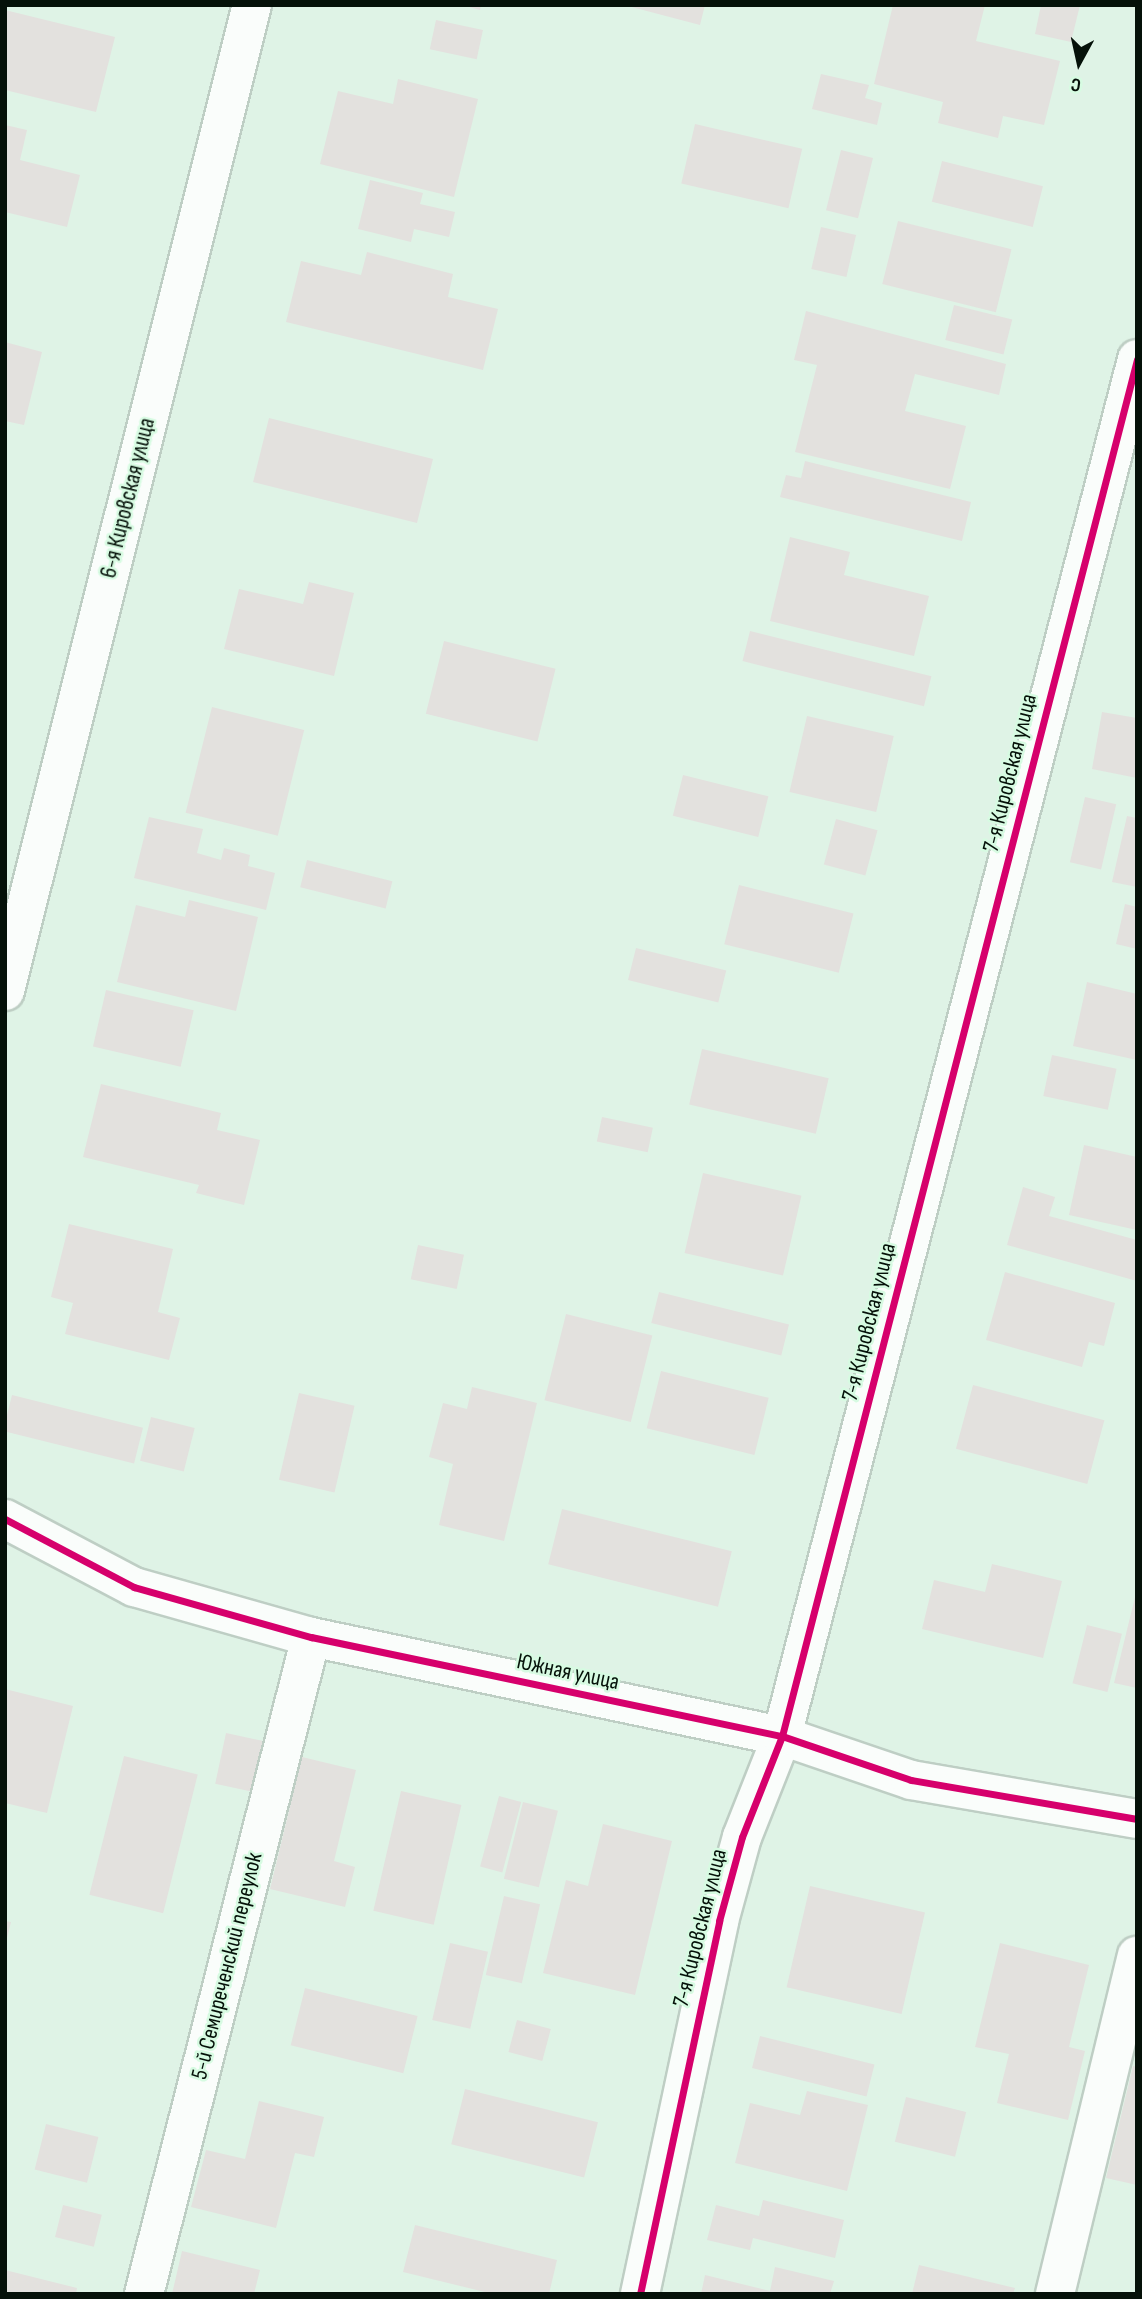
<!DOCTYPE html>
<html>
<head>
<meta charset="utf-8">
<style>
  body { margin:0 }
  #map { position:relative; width:1142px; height:2299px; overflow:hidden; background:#dff3e6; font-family:"Sofia Sans Condensed",sans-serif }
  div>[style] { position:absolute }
  .building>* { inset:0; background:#e3e1de; transform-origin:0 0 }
  .roads { filter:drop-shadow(2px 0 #becec4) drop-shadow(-2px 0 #becec4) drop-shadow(0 2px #becec4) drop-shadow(0 -2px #becec4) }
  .street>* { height:38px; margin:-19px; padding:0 19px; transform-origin:19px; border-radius:19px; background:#fafdfb }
  .cycleway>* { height:7px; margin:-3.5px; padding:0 3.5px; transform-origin:3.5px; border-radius:3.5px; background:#d6006c }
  span { translate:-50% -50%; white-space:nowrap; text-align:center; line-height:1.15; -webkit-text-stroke:5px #d7fbe2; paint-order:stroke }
  .street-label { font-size:23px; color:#051109 }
  .frame { position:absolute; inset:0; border:7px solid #051109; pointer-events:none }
  .north { position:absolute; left:1044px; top:28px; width:70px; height:70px; -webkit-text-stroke:5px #d7fbe2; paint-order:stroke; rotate:188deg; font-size:19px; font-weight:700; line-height:28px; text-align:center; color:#051109 }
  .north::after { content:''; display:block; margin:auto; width:24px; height:32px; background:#051109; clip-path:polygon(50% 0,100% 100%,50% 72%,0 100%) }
</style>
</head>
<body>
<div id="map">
  <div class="building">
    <i style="clip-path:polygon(462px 5px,481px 5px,480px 10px)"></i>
    <i style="clip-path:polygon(624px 5px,705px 5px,700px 25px)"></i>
    <i style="clip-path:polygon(893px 5px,985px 5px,976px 41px,1060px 61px,1044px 125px,1003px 116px,998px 138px,938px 123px,943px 102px,874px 84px)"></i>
    <i style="clip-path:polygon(1041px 5px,1080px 5px,1071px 42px,1035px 34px)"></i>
    <i style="clip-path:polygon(5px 10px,115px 37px,96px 112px,5px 90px)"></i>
    <i style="left:436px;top:20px;width:48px;height:30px;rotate:12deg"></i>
    <i style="clip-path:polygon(821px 74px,869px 85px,865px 98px,882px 103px,877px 125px,812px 109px)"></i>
    <i style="clip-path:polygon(398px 79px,478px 99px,454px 197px,320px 164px,338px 91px,393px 104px)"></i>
    <i style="left:695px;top:124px;width:110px;height:61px;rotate:13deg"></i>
    <i style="clip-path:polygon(5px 125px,27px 130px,20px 160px,80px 175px,67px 227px,5px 212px)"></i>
    <i style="left:841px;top:150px;width:33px;height:62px;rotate:14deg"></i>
    <i style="left:942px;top:161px;width:104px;height:42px;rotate:14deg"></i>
    <i style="clip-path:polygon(370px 180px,423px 193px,420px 204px,455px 212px,449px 237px,414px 229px,411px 242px,358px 229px)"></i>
    <i style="left:898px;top:221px;width:117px;height:65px;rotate:14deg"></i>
    <i style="left:821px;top:227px;width:36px;height:43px;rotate:13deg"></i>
    <i style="clip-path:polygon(367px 252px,453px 274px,448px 297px,498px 309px,483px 370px,286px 322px,301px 261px,361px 275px)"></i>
    <i style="left:954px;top:305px;width:60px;height:36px;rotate:14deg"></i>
    <i style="clip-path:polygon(806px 311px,1006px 364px,999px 395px,915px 374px,905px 411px,966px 426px,950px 489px,795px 452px,817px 365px,794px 360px)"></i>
    <i style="clip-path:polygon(5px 342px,42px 352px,24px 425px,5px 421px)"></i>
    <i style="left:269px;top:418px;width:169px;height:66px;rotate:14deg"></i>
    <i style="clip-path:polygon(805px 461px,971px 502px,962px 541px,780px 497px,786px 475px,801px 478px)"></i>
    <i style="clip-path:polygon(790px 537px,850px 552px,844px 575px,929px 596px,914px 656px,770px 621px)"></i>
    <i style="clip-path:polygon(309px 582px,354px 593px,334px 676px,224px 649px,239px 589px,303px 604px)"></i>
    <i style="left:750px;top:631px;width:187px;height:31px;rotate:14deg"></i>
    <i style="left:444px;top:641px;width:115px;height:75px;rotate:14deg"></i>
    <i style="left:212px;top:707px;width:95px;height:109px;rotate:14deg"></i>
    <i style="clip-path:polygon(1102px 712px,1137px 718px,1137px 778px,1092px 769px)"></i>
    <i style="left:807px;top:716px;width:89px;height:78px;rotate:13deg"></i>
    <i style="left:683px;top:775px;width:88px;height:42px;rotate:14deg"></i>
    <i style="left:1085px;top:797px;width:32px;height:67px;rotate:13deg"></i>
    <i style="clip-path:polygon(1127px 816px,1137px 818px,1137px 887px,1112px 882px)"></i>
    <i style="clip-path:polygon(149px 817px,203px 829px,197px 853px,221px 860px,224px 848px,250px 855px,248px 866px,275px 873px,266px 910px,134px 878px)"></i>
    <i style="left:836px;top:819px;width:43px;height:47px;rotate:15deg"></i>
    <i style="left:307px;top:860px;width:88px;height:28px;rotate:14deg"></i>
    <i style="left:739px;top:885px;width:118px;height:61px;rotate:14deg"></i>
    <i style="clip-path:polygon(189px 900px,258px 917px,236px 1011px,117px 982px,136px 905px,185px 917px)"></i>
    <i style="clip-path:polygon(1125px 904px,1137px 907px,1137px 949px,1116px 944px)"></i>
    <i style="left:636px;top:948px;width:93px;height:33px;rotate:14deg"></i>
    <i style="clip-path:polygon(1087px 982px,1137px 994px,1137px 1060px,1073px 1046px)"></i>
    <i style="left:106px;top:990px;width:90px;height:58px;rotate:13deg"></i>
    <i style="left:702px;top:1049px;width:130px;height:57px;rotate:13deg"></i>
    <i style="left:1052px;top:1055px;width:66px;height:42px;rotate:12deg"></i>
    <i style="clip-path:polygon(101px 1084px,221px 1113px,217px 1130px,260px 1140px,244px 1205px,196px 1193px,199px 1185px,83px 1157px)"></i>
    <i style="left:602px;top:1117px;width:52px;height:25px;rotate:12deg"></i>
    <i style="clip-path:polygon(1084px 1145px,1137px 1157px,1137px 1230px,1069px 1215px)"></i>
    <i style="left:703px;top:1173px;width:101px;height:82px;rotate:13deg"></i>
    <i style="clip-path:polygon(1023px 1187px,1055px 1197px,1049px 1216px,1137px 1240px,1137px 1281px,1007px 1245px)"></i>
    <i style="clip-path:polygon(69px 1224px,173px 1249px,158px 1312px,180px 1318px,169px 1360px,65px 1334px,73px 1303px,51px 1297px)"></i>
    <i style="left:418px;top:1245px;width:47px;height:35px;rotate:12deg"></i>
    <i style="clip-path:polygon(1005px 1272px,1115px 1303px,1104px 1346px,1089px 1342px,1082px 1367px,986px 1340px)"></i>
    <i style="left:659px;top:1292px;width:134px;height:32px;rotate:14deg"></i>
    <i style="left:566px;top:1314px;width:89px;height:89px;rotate:14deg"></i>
    <i style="left:661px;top:1371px;width:111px;height:59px;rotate:14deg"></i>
    <i style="left:973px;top:1385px;width:136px;height:66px;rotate:15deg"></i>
    <i style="clip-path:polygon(472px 1387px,537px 1403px,504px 1541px,439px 1525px,453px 1464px,429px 1457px,443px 1403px,467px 1409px)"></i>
    <i style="left:299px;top:1393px;width:57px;height:89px;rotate:13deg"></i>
    <i style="left:12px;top:1395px;width:135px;height:37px;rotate:14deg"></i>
    <i style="left:151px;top:1417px;width:45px;height:45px;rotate:14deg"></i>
    <i style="left:562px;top:1509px;width:175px;height:57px;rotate:14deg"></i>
    <i style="clip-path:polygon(992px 1564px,1062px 1581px,1043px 1658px,922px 1629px,934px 1580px,985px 1592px)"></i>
    <i style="clip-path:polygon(1136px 1593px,1137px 1593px,1137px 1688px,1114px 1683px)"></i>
    <i style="left:1087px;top:1625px;width:36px;height:60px;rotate:14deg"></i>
    <i style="clip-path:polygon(5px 1689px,73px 1706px,47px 1813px,5px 1803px)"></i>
    <i style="left:226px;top:1733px;width:43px;height:52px;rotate:12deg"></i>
    <i style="left:124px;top:1756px;width:76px;height:143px;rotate:14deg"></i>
    <i style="clip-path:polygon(302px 1757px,356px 1770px,334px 1861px,355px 1867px,345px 1907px,270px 1889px)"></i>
    <i style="left:401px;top:1791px;width:62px;height:123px;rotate:13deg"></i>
    <i style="left:499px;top:1796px;width:23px;height:73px;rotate:15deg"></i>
    <i style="left:523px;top:1802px;width:36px;height:79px;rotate:14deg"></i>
    <i style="clip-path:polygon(603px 1824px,672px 1841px,635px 1995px,543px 1973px,566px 1880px,588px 1886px)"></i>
    <i style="left:810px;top:1886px;width:118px;height:104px;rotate:13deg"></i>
    <i style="left:504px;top:1896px;width:37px;height:81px;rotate:13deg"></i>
    <i style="clip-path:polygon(5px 1921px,11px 1922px,6px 1942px,5px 1942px)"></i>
    <i style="left:450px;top:1943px;width:39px;height:79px;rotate:13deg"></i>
    <i style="clip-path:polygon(1000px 1943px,1089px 1965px,1069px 2047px,1085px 2051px,1068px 2120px,997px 2103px,1009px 2054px,975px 2047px)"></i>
    <i style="left:305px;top:1988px;width:116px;height:59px;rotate:14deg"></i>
    <i style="left:517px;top:2020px;width:35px;height:33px;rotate:15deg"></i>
    <i style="left:760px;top:2036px;width:118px;height:33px;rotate:14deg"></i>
    <i style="clip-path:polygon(1133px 2066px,1137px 2067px,1137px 2185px,1106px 2178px)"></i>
    <i style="left:465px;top:2089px;width:137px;height:57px;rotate:14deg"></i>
    <i style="clip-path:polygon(807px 2091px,868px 2105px,847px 2191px,735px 2163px,750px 2103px,800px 2115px)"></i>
    <i style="left:906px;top:2097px;width:62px;height:46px;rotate:14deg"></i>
    <i style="clip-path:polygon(259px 2101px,324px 2117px,314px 2157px,295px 2153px,276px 2228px,191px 2207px,206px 2150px,245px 2159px)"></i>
    <i style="left:46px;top:2124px;width:54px;height:47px;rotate:14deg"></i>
    <i style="clip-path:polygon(763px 2200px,844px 2220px,835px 2258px,753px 2238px,750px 2250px,707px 2240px,716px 2205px,759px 2216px)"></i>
    <i style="left:63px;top:2205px;width:40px;height:33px;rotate:14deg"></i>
    <i style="clip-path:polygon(415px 2225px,557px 2260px,549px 2294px,493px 2294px,403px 2272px)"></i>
    <i style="clip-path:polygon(182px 2251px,260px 2270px,254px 2294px,172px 2294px)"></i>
    <i style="clip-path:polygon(919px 2265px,1015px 2288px,1013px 2294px,912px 2294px)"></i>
    <i style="clip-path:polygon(775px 2267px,834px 2281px,830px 2294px,701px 2294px,705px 2275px,770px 2291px)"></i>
    <i style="clip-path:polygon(5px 2270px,77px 2288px,76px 2294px,5px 2294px)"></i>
  </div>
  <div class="roads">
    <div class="street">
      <i style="left:5px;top:991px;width:1016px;rotate:-75.94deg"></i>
      <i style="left:5px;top:1519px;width:146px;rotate:27.8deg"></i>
      <i style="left:134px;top:1587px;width:184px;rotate:15.8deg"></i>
      <i style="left:311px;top:1637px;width:481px;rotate:11.9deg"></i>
      <i style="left:782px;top:1736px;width:136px;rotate:18.8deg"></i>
      <i style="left:911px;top:1780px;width:229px;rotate:9.8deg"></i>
      <i style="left:144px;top:2294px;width:678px;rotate:-75.74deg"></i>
      <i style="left:640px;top:2294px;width:381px;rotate:-78deg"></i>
      <i style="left:719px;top:1921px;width:87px;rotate:-74.7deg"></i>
      <i style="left:742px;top:1837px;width:109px;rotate:-68.4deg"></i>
      <i style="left:782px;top:1736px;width:1422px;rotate:-75.54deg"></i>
      <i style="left:1055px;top:2294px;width:348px;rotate:-76.4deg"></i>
    </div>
  </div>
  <div class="cycleway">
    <i style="left:5px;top:1519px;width:146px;rotate:27.8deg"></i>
    <i style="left:134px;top:1587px;width:184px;rotate:15.8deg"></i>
    <i style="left:311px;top:1637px;width:481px;rotate:11.9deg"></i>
    <i style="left:782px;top:1736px;width:136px;rotate:18.8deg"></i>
    <i style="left:911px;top:1780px;width:229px;rotate:9.8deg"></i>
    <i style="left:640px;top:2294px;width:381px;rotate:-78deg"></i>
    <i style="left:719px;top:1921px;width:87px;rotate:-74.7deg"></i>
    <i style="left:742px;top:1837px;width:109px;rotate:-68.4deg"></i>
    <i style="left:782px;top:1736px;width:1422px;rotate:-75.54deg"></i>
  </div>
  <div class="street-label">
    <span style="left:128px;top:498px;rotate:-76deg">6-я Кировская улица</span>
    <span style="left:1010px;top:773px;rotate:-76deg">7-я Кировская улица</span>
    <span style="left:869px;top:1322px;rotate:-76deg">7-я Кировская улица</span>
    <span style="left:568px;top:1672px;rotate:12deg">Южная улица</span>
    <span style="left:700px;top:1928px;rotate:-76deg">7-я Кировская улица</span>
    <span style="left:227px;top:1966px;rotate:-76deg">5-й Семиреченский переулок</span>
  </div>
  <div class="frame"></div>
  <div class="north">С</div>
</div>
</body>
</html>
